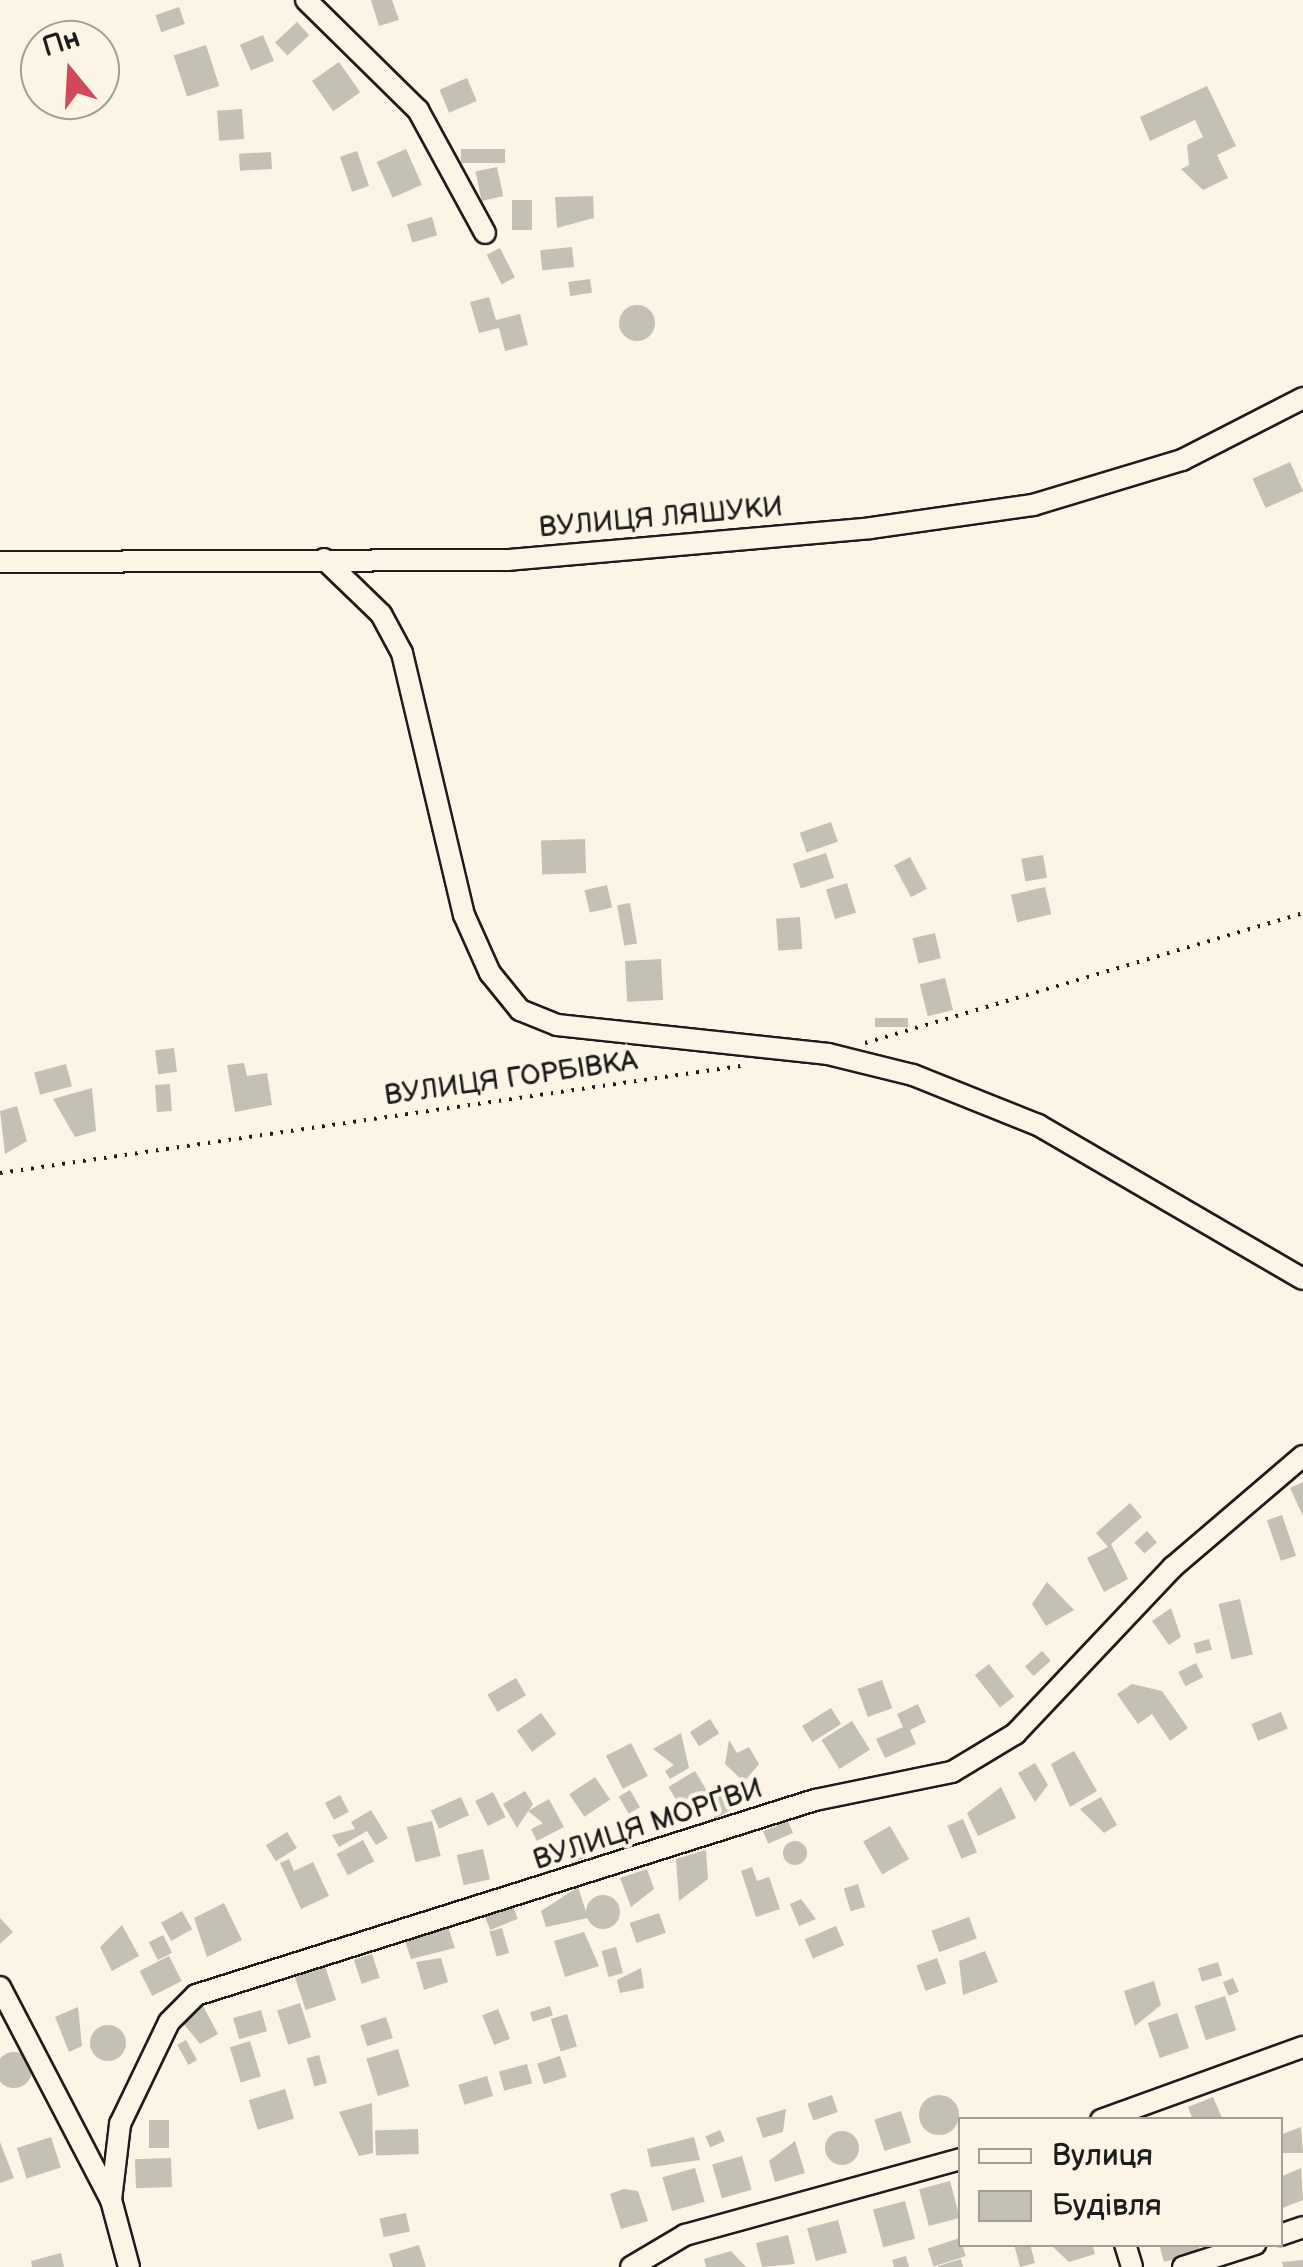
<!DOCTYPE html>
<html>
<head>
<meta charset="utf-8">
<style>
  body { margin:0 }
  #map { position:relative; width:1303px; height:2267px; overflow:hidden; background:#fcf5e5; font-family:"Balsamiq Sans",sans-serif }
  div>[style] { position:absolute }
  .building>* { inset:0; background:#c4c0b3; transform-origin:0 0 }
  .round { border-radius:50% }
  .path>* { height:4px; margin-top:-2px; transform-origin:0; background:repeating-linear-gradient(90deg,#1c1c1c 0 2.5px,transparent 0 10.5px) }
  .roads { filter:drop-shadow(2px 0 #1c1c1c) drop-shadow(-2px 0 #1c1c1c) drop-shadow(0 2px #1c1c1c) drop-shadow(0 -2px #1c1c1c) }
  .street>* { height:20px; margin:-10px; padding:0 10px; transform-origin:10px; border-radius:10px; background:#fcf5e5 }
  span { translate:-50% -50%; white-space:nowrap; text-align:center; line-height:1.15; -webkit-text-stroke:9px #fcf5e5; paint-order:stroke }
  .street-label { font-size:28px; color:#1c1c1c }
  .legend { position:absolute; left:958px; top:2117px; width:325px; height:130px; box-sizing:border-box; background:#fcf5e5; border:2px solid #a29e95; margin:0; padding:12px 18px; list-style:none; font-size:30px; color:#1c1c1c }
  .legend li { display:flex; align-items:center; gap:20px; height:50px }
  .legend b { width:50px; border:2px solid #a29e95 }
  .north { position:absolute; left:20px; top:20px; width:100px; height:100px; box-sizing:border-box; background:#fcf5e5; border:2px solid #a29e95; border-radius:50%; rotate:342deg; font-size:28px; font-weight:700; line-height:40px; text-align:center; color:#1c1c1c }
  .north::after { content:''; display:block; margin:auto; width:35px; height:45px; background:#d1495b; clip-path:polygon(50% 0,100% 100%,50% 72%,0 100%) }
</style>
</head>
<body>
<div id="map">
  <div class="building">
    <i style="clip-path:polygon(371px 0,392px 0,399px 20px,379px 26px)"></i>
    <i style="left:179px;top:7px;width:18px;height:25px;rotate:71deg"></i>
    <i style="left:297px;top:22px;width:18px;height:30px;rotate:47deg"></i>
    <i style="left:263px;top:35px;width:28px;height:25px;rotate:67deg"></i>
    <i style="left:206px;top:45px;width:43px;height:34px;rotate:72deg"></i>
    <i style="left:339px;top:62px;width:37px;height:33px;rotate:55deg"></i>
    <i style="left:467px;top:78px;width:25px;height:30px;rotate:67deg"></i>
    <i style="clip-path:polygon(1207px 86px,1236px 146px,1217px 155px,1228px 178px,1203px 190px,1181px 169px,1189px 165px,1187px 145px,1203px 137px,1195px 120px,1150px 141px,1140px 117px)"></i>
    <i style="left:242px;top:109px;width:30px;height:25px;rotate:86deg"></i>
    <i style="left:406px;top:149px;width:39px;height:32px;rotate:66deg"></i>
    <i style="left:505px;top:149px;width:14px;height:44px;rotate:90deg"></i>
    <i style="left:357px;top:151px;width:37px;height:18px;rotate:71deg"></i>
    <i style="left:271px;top:152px;width:17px;height:32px;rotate:87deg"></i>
    <i style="left:497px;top:167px;width:30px;height:22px;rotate:78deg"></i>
    <i style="clip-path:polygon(593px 196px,594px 218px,557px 228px,555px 197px)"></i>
    <i style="left:512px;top:200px;width:20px;height:30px"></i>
    <i style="left:432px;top:217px;width:19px;height:26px;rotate:74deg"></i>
    <i style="left:572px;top:247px;width:20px;height:32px;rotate:84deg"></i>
    <i style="left:500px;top:248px;width:33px;height:15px;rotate:63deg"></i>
    <i style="left:590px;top:279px;width:14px;height:22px;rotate:82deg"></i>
    <i style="clip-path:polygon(489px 297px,496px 320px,520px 314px,528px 345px,505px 351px,499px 328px,479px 333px,470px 302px)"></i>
    <i class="round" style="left:619px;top:305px;width:36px;height:36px"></i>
    <i style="left:1290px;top:462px;width:32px;height:41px;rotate:66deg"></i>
    <i style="left:831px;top:822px;width:21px;height:33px;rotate:71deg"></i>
    <i style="left:585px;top:839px;width:34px;height:44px;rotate:88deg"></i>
    <i style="left:826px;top:853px;width:26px;height:35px;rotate:72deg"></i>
    <i style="left:1043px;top:855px;width:23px;height:22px;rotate:80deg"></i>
    <i style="left:910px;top:857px;width:36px;height:18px;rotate:62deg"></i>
    <i style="left:847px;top:883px;width:31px;height:22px;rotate:73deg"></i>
    <i style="left:607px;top:885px;width:23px;height:23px;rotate:77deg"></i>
    <i style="left:1045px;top:887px;width:28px;height:35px;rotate:77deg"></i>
    <i style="left:630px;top:903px;width:41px;height:13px;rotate:80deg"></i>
    <i style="left:800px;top:917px;width:32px;height:24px;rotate:86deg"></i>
    <i style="left:935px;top:933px;width:26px;height:23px;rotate:77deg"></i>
    <i style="left:661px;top:959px;width:41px;height:36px;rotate:87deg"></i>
    <i style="left:945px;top:978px;width:33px;height:26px;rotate:76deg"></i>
    <i style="left:908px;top:1018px;width:9px;height:33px;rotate:90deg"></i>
    <i style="left:174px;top:1048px;width:24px;height:19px;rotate:83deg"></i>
    <i style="clip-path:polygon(244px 1063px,247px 1076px,267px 1073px,272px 1105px,235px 1112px,227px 1065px)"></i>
    <i style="left:66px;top:1064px;width:23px;height:33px;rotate:75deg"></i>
    <i style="left:170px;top:1084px;width:27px;height:15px;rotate:86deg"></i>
    <i style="clip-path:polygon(92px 1088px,96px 1131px,75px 1137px,53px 1099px)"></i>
    <i style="clip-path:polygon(17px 1106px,27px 1141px,5px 1154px,0 1111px)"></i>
    <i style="clip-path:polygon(1303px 1482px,1303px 1516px,1290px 1488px)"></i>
    <i style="clip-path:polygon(1130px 1503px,1142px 1517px,1111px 1544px,1128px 1579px,1104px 1592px,1087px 1558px,1108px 1547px,1096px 1533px)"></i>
    <i style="left:1282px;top:1515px;width:43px;height:16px;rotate:71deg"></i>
    <i style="left:1147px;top:1531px;width:15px;height:17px;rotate:48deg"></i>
    <i style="clip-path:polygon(1047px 1582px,1074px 1610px,1046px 1626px,1032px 1604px)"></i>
    <i style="left:1240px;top:1599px;width:57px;height:22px;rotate:77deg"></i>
    <i style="clip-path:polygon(1171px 1608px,1181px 1637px,1169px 1645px,1152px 1621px)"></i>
    <i style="left:1209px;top:1639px;width:11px;height:16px;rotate:75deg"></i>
    <i style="left:1042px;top:1651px;width:13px;height:23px;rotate:48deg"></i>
    <i style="left:1196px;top:1663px;width:16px;height:20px;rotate:63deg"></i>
    <i style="left:989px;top:1664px;width:41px;height:18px;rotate:52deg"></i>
    <i style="left:516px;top:1678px;width:20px;height:33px;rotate:60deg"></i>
    <i style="left:882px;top:1680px;width:30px;height:26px;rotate:70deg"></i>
    <i style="clip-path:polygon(1132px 1684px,1162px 1691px,1188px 1728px,1170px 1741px,1152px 1714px,1138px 1724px,1117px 1694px)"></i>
    <i style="clip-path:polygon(918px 1704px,926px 1722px,910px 1730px,916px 1744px,885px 1758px,876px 1739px,903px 1727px,897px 1714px)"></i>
    <i style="left:831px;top:1708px;width:19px;height:34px;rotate:58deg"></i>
    <i style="left:1281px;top:1712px;width:18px;height:32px;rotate:68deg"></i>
    <i style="left:541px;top:1713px;width:26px;height:30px;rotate:54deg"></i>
    <i style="left:710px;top:1719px;width:17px;height:24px;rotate:57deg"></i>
    <i style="left:852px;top:1721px;width:34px;height:36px;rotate:58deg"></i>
    <i style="clip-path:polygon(681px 1733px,689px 1768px,670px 1779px,665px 1771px,674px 1765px,653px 1749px)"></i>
    <i style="clip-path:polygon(729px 1740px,737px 1753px,749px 1747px,759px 1764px,744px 1782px,725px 1764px)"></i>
    <i style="left:631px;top:1743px;width:37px;height:28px;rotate:63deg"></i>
    <i style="clip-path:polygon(1074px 1751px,1097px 1791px,1070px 1807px,1051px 1764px)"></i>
    <i style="clip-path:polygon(1035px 1763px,1048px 1785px,1035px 1802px,1018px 1773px)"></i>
    <i style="left:695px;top:1771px;width:26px;height:31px;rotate:59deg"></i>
    <i style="left:595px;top:1777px;width:27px;height:31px;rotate:56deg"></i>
    <i style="clip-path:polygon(1001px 1787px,1016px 1818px,978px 1836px,967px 1813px)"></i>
    <i style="left:630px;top:1790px;width:20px;height:13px;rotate:60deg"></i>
    <i style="clip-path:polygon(525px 1791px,533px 1804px,517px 1828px,503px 1804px)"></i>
    <i style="left:493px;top:1792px;width:28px;height:20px;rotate:63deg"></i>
    <i style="left:720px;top:1793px;width:20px;height:17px;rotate:60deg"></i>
    <i style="left:340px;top:1795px;width:19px;height:17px;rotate:62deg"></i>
    <i style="left:461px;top:1797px;width:20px;height:33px;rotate:66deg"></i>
    <i style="clip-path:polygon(1101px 1797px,1117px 1825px,1104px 1833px,1080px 1809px)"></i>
    <i style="clip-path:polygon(549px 1799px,564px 1827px,537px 1841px,531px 1829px,543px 1823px,528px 1811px)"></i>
    <i style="clip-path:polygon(371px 1810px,388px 1838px,376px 1845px,367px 1831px,339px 1847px,332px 1835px,355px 1829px,351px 1822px)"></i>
    <i style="left:963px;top:1819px;width:36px;height:17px;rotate:67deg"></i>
    <i style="left:432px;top:1821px;width:36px;height:26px;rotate:76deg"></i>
    <i style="left:788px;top:1821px;width:13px;height:27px;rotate:67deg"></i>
    <i style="left:890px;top:1826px;width:38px;height:31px;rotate:60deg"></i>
    <i style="left:287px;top:1832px;width:19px;height:25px;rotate:58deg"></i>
    <i style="left:363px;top:1840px;width:24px;height:30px;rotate:62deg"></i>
    <i style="left:577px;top:1840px;width:19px;height:15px;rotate:65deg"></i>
    <i class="round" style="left:783px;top:1841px;width:24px;height:24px"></i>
    <i style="left:483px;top:1849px;width:31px;height:27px;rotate:77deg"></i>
    <i style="clip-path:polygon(706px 1850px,708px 1879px,679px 1901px,676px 1859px)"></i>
    <i style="clip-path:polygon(289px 1859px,294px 1871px,313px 1862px,329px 1896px,301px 1909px,280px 1863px)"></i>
    <i style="clip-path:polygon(752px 1867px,757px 1881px,769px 1877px,780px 1909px,756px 1917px,741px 1871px)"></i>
    <i style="clip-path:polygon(647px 1869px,654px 1889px,631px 1907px,620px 1878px)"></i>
    <i style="left:858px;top:1884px;width:24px;height:15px;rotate:73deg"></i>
    <i style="clip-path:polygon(578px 1887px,588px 1918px,546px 1927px,541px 1911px)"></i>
    <i class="round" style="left:586px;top:1895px;width:34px;height:34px"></i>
    <i style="clip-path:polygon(801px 1899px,816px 1919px,799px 1926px,790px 1904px)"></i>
    <i style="clip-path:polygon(224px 1903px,242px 1940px,207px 1957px,194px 1918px)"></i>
    <i style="left:512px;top:1904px;width:16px;height:30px;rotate:68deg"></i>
    <i style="left:182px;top:1911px;width:21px;height:24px;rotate:61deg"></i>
    <i style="left:659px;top:1913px;width:21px;height:31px;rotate:71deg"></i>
    <i style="left:969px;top:1917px;width:23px;height:40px;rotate:70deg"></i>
    <i style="clip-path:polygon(0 1918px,13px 1932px,0 1944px)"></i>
    <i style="clip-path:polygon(122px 1925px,139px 1956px,112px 1971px,100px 1947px)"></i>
    <i style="left:836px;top:1926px;width:21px;height:34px;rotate:67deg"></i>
    <i style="clip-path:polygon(448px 1927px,455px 1948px,411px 1959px,405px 1941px)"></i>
    <i style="left:502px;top:1928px;width:26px;height:13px;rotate:74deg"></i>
    <i style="clip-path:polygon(584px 1932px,599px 1966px,565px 1977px,554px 1941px)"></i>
    <i style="left:163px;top:1935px;width:20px;height:16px;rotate:63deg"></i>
    <i style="left:616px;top:1947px;width:27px;height:15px;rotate:75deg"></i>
    <i style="clip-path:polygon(985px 1951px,998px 1982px,963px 1995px,959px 1961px)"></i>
    <i style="left:372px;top:1954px;width:25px;height:19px;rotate:72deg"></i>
    <i style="left:169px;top:1956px;width:28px;height:33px;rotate:63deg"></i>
    <i style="clip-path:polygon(441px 1958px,448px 1982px,424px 1990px,416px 1962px)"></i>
    <i style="left:937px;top:1958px;width:27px;height:22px;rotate:70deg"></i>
    <i style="left:1218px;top:1962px;width:14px;height:21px;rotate:73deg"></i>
    <i style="left:324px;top:1963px;width:39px;height:32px;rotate:72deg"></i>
    <i style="clip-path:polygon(641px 1968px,644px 1988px,620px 1993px,617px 1980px)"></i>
    <i style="left:1233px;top:1978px;width:15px;height:11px;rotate:67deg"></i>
    <i style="clip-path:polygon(1154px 1981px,1161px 2005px,1135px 2026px,1124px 1991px)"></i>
    <i style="left:1225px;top:1996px;width:36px;height:32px;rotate:72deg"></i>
    <i style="left:300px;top:2003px;width:36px;height:24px;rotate:72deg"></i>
    <i style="clip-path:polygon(202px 2004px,218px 2034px,200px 2044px,178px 2017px)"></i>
    <i style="left:550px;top:2006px;width:10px;height:21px;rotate:73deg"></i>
    <i style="clip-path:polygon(78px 2007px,82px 2046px,69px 2052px,55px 2017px)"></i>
    <i style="left:498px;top:2009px;width:32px;height:17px;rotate:68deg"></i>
    <i style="left:261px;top:2010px;width:22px;height:29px;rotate:74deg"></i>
    <i style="left:1177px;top:2013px;width:37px;height:31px;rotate:71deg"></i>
    <i style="left:567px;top:2014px;width:34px;height:17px;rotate:73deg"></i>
    <i style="left:386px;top:2017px;width:22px;height:27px;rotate:72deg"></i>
    <i class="round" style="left:90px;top:2025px;width:36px;height:36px"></i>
    <i style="left:186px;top:2040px;width:23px;height:10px;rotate:61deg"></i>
    <i style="left:250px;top:2041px;width:37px;height:21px;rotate:73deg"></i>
    <i style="left:398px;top:2049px;width:39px;height:33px;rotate:73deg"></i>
    <i class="round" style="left:-4px;top:2052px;width:36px;height:36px"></i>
    <i style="left:319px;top:2055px;width:29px;height:13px;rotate:74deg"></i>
    <i style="left:560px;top:2056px;width:22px;height:24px;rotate:72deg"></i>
    <i style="left:527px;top:2064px;width:20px;height:29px;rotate:75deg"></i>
    <i style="left:487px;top:2076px;width:21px;height:30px;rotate:73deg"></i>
    <i style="left:285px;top:2089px;width:31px;height:38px;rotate:73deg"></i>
    <i style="left:832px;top:2095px;width:18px;height:26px;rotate:71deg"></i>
    <i class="round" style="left:919px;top:2095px;width:40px;height:40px"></i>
    <i style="clip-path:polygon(1213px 2097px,1223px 2120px,1193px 2120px,1188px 2107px)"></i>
    <i style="clip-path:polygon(372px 2103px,373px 2153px,359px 2156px,339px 2112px)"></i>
    <i style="clip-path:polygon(786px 2109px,783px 2132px,763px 2138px,756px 2118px)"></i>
    <i style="left:901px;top:2111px;width:33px;height:28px;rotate:72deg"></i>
    <i style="left:149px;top:2120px;width:20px;height:28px"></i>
    <i style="clip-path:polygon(1301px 2127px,1303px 2153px,1280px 2153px,1280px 2135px)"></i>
    <i style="left:418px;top:2129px;width:25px;height:43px;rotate:88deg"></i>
    <i style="left:720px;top:2130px;width:12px;height:16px;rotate:66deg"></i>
    <i class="round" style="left:825px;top:2131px;width:34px;height:34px"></i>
    <i style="left:51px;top:2137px;width:32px;height:36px;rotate:72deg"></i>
    <i style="clip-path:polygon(694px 2137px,700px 2160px,651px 2167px,647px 2149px)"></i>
    <i style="clip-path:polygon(795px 2141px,805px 2173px,775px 2182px,769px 2161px)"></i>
    <i style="clip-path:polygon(0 2142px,14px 2178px,0 2183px)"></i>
    <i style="left:742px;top:2156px;width:35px;height:31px;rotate:74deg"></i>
    <i style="left:171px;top:2158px;width:29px;height:36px;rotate:88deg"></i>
    <i style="left:695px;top:2168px;width:35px;height:34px;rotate:74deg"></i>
    <i style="clip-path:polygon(1301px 2168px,1303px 2200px,1280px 2209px,1280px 2177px)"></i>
    <i style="left:950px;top:2181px;width:38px;height:32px;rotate:75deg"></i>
    <i style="clip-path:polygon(624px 2189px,638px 2191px,648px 2221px,621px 2229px,610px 2194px)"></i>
    <i style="left:905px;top:2201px;width:39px;height:33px;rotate:75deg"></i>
    <i style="left:406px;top:2213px;width:19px;height:27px;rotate:78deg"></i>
    <i style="left:838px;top:2220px;width:34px;height:32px;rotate:75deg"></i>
    <i style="clip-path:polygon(788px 2235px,795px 2264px,762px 2267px,756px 2243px)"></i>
    <i style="left:960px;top:2238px;width:19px;height:34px;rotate:72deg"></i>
    <i style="clip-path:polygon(1014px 2244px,1030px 2244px,1035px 2263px,1020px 2267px)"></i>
    <i style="clip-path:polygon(1050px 2244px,1092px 2244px,1095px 2254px,1069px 2262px)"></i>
    <i style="clip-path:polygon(1159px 2244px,1198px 2244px,1200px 2252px,1164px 2262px)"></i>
    <i style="clip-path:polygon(419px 2245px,426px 2267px,393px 2267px,389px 2254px)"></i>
    <i style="clip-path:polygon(731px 2251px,746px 2267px,706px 2267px,704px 2259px)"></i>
    <i style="clip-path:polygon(61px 2253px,64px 2267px,32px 2267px,31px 2261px)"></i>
    <i style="clip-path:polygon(906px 2256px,909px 2267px,894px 2267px,892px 2260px)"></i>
    <i style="clip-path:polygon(961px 2259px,963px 2267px,938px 2267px,938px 2266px)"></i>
    <i style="clip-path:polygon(1303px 2260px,1303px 2267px,1283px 2267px,1282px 2262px)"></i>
  </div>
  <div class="path">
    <i style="left:865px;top:1043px;width:457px;rotate:-16.5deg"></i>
    <i style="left:0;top:1173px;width:755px;rotate:-8.23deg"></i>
  </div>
  <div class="roads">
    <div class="street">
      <i style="left:306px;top:0;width:157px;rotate:44.5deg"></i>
      <i style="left:418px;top:110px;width:140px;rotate:61.4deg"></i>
      <i style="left:324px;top:559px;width:79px;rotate:44deg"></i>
      <i style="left:381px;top:614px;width:44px;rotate:61.7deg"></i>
      <i style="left:402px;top:653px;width:269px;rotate:76.7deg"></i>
      <i style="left:464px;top:915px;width:64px;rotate:65.9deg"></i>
      <i style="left:490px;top:973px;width:48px;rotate:51deg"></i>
      <i style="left:520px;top:1010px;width:40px;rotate:22deg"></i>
      <i style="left:557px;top:1025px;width:273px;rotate:6.1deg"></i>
      <i style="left:828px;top:1054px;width:88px;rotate:13.9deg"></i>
      <i style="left:913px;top:1075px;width:135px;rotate:21.8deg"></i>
      <i style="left:1038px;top:1125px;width:306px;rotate:30.2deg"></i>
      <i style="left:0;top:562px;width:508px;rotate:-0.23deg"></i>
      <i style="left:508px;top:560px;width:364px;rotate:-5deg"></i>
      <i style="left:871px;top:528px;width:164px;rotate:-8.1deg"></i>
      <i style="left:1033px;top:505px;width:156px;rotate:-16.8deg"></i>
      <i style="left:1182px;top:460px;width:136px;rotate:-27.1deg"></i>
      <i style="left:0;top:1987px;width:240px;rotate:62.5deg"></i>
      <i style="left:1101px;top:2120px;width:215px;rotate:-19.9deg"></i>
      <i style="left:1280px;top:2235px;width:24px;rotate:-19deg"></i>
      <i style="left:1125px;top:2244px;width:24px;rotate:73deg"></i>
      <i style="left:129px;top:2267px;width:69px;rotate:-105deg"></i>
      <i style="left:111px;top:2200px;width:77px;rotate:-83.2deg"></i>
      <i style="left:120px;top:2124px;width:113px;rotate:-64.3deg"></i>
      <i style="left:169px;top:2022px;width:38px;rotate:-45deg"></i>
      <i style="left:196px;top:1995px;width:649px;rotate:-17.49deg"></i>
      <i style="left:815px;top:1800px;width:140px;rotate:-11.6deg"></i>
      <i style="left:952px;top:1772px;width:74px;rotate:-31.1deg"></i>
      <i style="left:1015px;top:1734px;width:230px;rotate:-46.6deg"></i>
      <i style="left:1173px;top:1567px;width:171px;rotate:-40.5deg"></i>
      <i style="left:631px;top:2267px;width:63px;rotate:-30.7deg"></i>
      <i style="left:685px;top:2235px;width:286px;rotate:-15.4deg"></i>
      <i style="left:1183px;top:2267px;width:76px;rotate:-17.7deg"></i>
    </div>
  </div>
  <div class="street-label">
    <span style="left:661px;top:518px;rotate:-5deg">ВУЛИЦЯ ЛЯШУКИ</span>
    <span style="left:511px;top:1079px;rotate:-8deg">ВУЛИЦЯ ГОРБІВКА</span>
    <span style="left:648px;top:1825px;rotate:-18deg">ВУЛИЦЯ МОРҐВИ</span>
  </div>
  <ul class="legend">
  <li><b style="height:12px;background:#fcf5e5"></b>Вулиця</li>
  <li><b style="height:28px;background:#c4c0b3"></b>Будівля</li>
  </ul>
  <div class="north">Пн</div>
</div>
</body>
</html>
